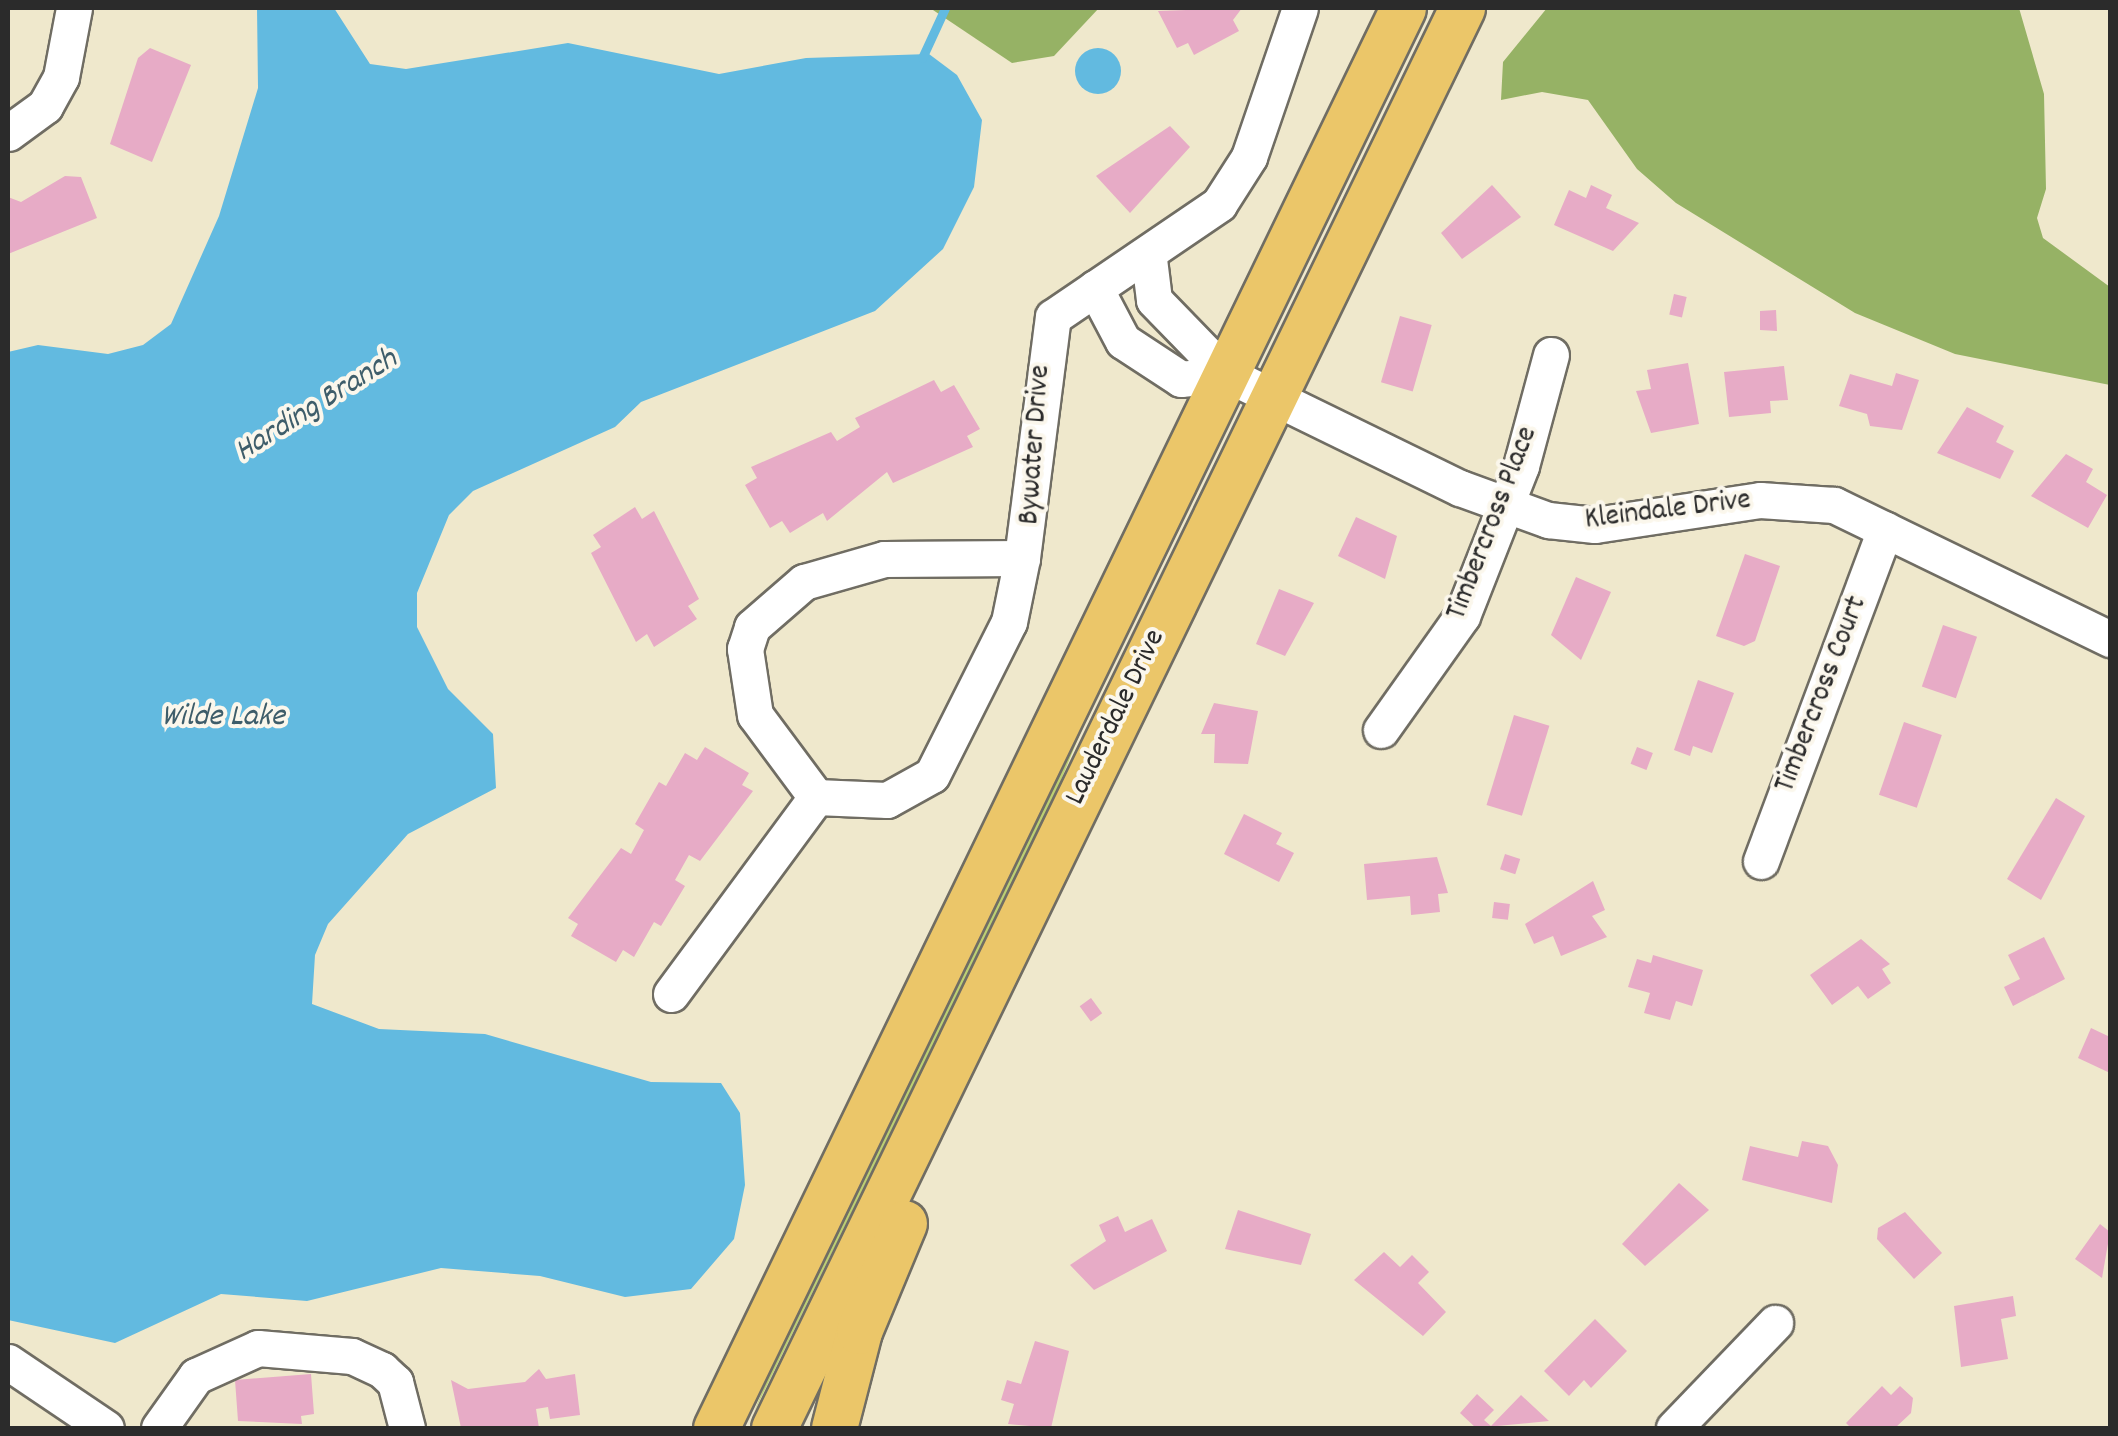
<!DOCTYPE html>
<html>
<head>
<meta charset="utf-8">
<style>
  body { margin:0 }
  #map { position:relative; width:2118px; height:1436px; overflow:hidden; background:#efe8cc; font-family:Dekko,sans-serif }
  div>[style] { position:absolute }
  .green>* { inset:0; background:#bdd073 }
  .forest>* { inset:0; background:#96b265 }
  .water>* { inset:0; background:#62bae0 }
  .round { border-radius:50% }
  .stream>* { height:9px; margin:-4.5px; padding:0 4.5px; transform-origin:4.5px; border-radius:4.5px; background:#62bae0 }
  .building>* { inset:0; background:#e7abc6; transform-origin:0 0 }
  .roads { filter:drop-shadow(2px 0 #706d63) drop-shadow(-2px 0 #706d63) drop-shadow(0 2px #706d63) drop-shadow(0 -2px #706d63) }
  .minor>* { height:35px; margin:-17.5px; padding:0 17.5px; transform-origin:17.5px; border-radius:17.5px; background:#fff }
  .major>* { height:45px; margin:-22.5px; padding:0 22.5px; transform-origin:22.5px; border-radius:22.5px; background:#ebc669 }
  span { translate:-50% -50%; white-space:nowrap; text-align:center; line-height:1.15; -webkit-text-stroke:8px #fbf7ec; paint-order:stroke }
  .street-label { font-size:30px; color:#2b2b2b }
  .water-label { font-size:32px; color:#3e5d6a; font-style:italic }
  .frame { position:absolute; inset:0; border:10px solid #2b2b2b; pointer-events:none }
</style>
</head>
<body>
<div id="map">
  <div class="green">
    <i style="clip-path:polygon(1111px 658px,1050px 807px,754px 1412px,821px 1247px)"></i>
  </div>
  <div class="forest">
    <i style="clip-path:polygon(930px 8px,1099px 8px,1054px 56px,1012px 63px)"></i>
    <i style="clip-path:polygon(1547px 8px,2019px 8px,2044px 94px,2046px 189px,2037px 218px,2043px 238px,2110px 287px,2110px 385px,1955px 354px,1855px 313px,1676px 203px,1637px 169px,1588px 100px,1542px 92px,1501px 100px,1503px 62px)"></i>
  </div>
  <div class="water">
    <i style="clip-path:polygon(257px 8px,334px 8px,370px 64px,406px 69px,568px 43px,719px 74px,806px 58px,929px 54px,957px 75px,982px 120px,974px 187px,943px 249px,875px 311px,641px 402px,615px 427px,473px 491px,449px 515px,417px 593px,417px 627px,448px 689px,493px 734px,496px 788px,408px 834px,328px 924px,315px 955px,312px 1004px,379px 1029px,485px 1034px,651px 1082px,721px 1083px,740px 1113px,745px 1185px,734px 1239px,691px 1289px,625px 1297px,540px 1276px,441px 1268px,307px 1301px,221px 1294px,115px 1343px,8px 1320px,8px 352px,38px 345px,108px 354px,143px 345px,171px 324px,219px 216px,258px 88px)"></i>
    <i class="round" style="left:1075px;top:48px;width:46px;height:46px"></i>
  </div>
  <div class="stream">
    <i style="left:922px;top:58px;width:55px;rotate:-65.3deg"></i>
  </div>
  <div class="building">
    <i style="clip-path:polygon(1242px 8px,1233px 20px,1239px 31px,1194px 55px,1188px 43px,1177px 48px,1158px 11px)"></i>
    <i style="clip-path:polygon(150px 48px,191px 65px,152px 162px,110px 144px,138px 58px)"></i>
    <i style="clip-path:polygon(1170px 126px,1190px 147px,1130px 213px,1096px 176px)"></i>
    <i style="clip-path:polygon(65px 176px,81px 177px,97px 218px,8px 254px,8px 197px,21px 202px)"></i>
    <i style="clip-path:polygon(1492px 185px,1521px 217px,1462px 259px,1441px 233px)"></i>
    <i style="clip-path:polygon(1591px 185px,1612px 195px,1606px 208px,1639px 223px,1613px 251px,1554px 225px,1569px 190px,1586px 198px)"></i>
    <i style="left:1674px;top:294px;width:13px;height:21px;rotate:13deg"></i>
    <i style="clip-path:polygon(1776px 310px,1777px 331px,1760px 330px,1760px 311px)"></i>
    <i style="left:1400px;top:316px;width:33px;height:69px;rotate:16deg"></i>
    <i style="clip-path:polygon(1688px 363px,1699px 424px,1651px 433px,1636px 391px,1651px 389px,1647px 370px)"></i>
    <i style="clip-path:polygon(1784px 366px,1788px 400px,1770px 401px,1771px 413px,1729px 417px,1724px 372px)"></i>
    <i style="clip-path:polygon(1896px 373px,1919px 380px,1902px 430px,1870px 426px,1867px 414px,1839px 406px,1850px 374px,1892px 386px)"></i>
    <i style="clip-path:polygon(934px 380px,941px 392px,954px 385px,980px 429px,967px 436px,973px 447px,893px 483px,887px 472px,827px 521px,823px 513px,790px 533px,782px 521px,770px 528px,745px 485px,757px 478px,751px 467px,831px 432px,837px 441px,860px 427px,855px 418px)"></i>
    <i style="clip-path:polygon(1967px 407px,2004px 426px,1996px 442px,2014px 451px,2000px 479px,1937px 453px)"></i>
    <i style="clip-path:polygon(2066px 454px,2093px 469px,2086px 482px,2107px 495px,2088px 528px,2031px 496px)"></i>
    <i style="clip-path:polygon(635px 507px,642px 519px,654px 511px,699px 599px,688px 606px,697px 619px,654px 647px,647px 634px,636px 642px,591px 553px,601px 547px,593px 535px)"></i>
    <i style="clip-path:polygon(1356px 517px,1397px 536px,1385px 579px,1338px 556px)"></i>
    <i style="clip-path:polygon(1745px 554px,1780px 566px,1755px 641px,1744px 646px,1716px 636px)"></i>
    <i style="clip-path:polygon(1576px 577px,1611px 592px,1581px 660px,1551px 635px)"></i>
    <i style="clip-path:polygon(1279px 589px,1314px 603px,1285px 656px,1256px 644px)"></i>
    <i style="left:1943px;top:625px;width:36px;height:65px;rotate:19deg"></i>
    <i style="clip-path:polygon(1698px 680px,1734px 693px,1712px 753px,1693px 746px,1690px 756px,1674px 750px)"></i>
    <i style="clip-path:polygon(1214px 703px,1258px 711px,1248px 764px,1214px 763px,1215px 734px,1201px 734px)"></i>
    <i style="left:1514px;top:715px;width:37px;height:94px;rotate:17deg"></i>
    <i style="left:1904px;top:722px;width:40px;height:77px;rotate:19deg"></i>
    <i style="clip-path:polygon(705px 747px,749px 773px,742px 785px,753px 791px,700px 861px,689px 855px,675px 880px,685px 886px,661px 926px,654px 922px,634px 957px,623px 950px,616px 962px,571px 936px,578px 924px,568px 918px,621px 848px,631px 854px,644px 830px,635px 824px,659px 782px,666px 786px,685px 753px,697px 760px)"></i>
    <i style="left:1637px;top:747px;width:17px;height:18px;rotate:21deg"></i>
    <i style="clip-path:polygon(2056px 798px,2085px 816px,2041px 900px,2007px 879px)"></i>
    <i style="clip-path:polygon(1244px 814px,1282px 833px,1276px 844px,1294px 853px,1279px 882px,1224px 854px)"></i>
    <i style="left:1505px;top:854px;width:16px;height:16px;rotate:18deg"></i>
    <i style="clip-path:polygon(1437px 857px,1448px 893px,1438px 894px,1440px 912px,1411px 915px,1410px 896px,1367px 900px,1364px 864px)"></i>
    <i style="clip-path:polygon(1593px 881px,1605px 910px,1592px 916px,1607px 937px,1561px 956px,1553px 936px,1534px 944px,1525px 924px)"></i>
    <i style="left:1494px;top:902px;width:16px;height:16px;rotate:7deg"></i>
    <i style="clip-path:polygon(2044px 937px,2065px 979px,2013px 1006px,2004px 987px,2020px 979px,2008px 955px)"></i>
    <i style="clip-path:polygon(1861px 939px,1890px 964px,1882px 969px,1891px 983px,1868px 999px,1858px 986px,1832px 1005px,1810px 975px)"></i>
    <i style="clip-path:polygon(1653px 955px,1703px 970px,1692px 1006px,1676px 1001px,1670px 1020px,1644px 1013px,1650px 993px,1628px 987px,1637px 959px,1651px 963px)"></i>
    <i style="left:1091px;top:998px;width:19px;height:14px;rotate:54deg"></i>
    <i style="clip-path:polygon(2091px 1028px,2110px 1037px,2110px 1073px,2078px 1058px)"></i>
    <i style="clip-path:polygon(1802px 1141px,1828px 1146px,1838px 1165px,1832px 1203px,1742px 1180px,1750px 1146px,1798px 1157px)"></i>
    <i style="clip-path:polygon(1679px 1183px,1709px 1210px,1645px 1266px,1622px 1244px)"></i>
    <i style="clip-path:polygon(1238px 1210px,1311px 1234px,1301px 1265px,1225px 1249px)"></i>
    <i style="clip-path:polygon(1905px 1212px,1942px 1253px,1914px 1279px,1877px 1239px,1878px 1228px)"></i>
    <i style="clip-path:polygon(1118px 1216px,1125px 1232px,1152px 1219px,1167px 1251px,1094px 1290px,1070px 1265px,1106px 1241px,1099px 1225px)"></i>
    <i style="clip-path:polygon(2100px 1224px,2110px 1232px,2102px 1278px,2075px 1259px)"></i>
    <i style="clip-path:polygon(1384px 1252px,1400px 1267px,1412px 1255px,1429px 1272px,1418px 1283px,1446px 1312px,1423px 1336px,1354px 1280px)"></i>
    <i style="clip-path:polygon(2013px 1296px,2016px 1316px,2001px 1319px,2008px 1359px,1961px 1367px,1954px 1306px)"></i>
    <i style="clip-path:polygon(1595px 1319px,1627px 1351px,1591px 1388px,1584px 1380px,1569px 1396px,1544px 1371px)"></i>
    <i style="clip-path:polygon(1035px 1341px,1069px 1351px,1051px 1428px,1008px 1424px,1014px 1404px,1001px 1400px,1007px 1380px,1021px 1384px)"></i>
    <i style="clip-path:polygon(539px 1369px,546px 1379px,575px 1374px,580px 1415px,550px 1419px,548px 1407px,536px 1409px,539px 1428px,461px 1428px,451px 1380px,468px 1389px,525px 1382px)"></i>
    <i style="clip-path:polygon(311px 1374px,314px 1414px,301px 1416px,302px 1424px,238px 1421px,235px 1380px)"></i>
    <i style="clip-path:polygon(1882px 1386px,1891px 1395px,1900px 1386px,1913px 1398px,1911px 1413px,1895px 1428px,1851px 1428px,1846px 1423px)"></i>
    <i style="clip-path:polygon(1477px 1394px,1494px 1410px,1484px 1420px,1491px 1426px,1521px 1395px,1549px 1421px,1476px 1428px,1460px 1413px)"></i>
  </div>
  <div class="roads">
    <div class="minor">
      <i style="left:8px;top:133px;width:46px;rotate:-36.1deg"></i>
      <i style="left:45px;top:106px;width:33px;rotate:-61deg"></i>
      <i style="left:61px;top:77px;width:70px;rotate:-79.3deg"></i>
      <i style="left:1149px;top:259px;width:41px;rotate:83deg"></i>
      <i style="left:1154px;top:300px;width:103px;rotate:45.8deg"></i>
      <i style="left:1226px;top:374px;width:260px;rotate:26deg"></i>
      <i style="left:1460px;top:488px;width:94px;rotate:20deg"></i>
      <i style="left:1548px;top:520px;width:47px;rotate:6.1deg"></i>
      <i style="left:1595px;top:525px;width:167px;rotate:-8.6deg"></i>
      <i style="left:1760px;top:500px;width:74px;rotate:3.9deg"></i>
      <i style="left:1834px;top:505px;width:307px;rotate:25.9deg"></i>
      <i style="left:1095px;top:288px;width:60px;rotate:62.2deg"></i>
      <i style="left:1123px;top:341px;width:69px;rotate:33.2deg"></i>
      <i style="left:1181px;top:379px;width:45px;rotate:-6.3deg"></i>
      <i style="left:1381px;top:730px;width:140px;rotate:-54.6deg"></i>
      <i style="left:1462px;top:616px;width:161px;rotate:-68.5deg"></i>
      <i style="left:1521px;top:466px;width:115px;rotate:-74.9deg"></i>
      <i style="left:816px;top:797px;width:71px;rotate:2.4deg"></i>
      <i style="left:887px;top:800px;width:51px;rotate:-29.1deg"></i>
      <i style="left:932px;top:775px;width:171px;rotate:-63.3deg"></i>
      <i style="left:1009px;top:622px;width:65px;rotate:-78.5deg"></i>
      <i style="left:1761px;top:861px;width:354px;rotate:-69.5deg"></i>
      <i style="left:671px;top:994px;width:245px;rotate:-53.6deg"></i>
      <i style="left:816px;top:797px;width:102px;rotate:-126.6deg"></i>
      <i style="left:755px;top:715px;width:67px;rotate:-98.6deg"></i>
      <i style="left:745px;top:649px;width:23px;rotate:-72deg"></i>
      <i style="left:752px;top:627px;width:69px;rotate:-40.9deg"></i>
      <i style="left:804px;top:582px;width:83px;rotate:-16deg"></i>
      <i style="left:884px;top:559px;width:138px;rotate:-0.4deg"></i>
      <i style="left:1022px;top:558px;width:243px;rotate:-82.7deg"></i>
      <i style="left:1053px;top:317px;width:201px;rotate:-34.2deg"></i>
      <i style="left:1219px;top:204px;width:56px;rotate:-57.4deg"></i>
      <i style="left:1249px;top:157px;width:157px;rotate:-71.1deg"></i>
      <i style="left:8px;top:1362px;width:118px;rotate:34deg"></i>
      <i style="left:159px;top:1428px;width:64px;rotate:-54.6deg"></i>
      <i style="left:196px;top:1376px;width:68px;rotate:-24.3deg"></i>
      <i style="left:258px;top:1348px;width:94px;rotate:4.9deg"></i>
      <i style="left:352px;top:1356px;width:33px;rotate:25deg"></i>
      <i style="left:382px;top:1370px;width:18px;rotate:43deg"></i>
      <i style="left:395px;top:1382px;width:48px;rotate:75.4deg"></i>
      <i style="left:1674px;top:1428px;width:146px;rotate:-46.1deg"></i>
    </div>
    <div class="major">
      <i style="left:716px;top:1428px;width:1577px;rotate:-64.18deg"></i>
      <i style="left:774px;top:1428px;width:1578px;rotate:-64.15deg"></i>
      <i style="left:834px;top:1428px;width:100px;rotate:-75.5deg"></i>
      <i style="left:859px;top:1331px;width:117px;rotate:-67.4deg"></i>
    </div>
  </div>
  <div class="street-label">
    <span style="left:1037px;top:445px;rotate:-86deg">Bywater Drive</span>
    <span style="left:1668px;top:512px;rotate:-7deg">Kleindale Drive</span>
    <span style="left:1494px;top:524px;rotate:-69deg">Timbercross Place</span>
    <span style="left:1823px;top:695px;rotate:-69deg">Timbercross Court</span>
    <span style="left:1117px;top:718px;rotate:-64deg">Lauderdale Drive</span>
  </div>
  <div class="water-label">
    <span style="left:317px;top:407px;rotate:-32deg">Harding Branch</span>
    <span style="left:223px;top:718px">Wilde Lake</span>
  </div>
  <div class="frame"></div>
</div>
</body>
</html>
